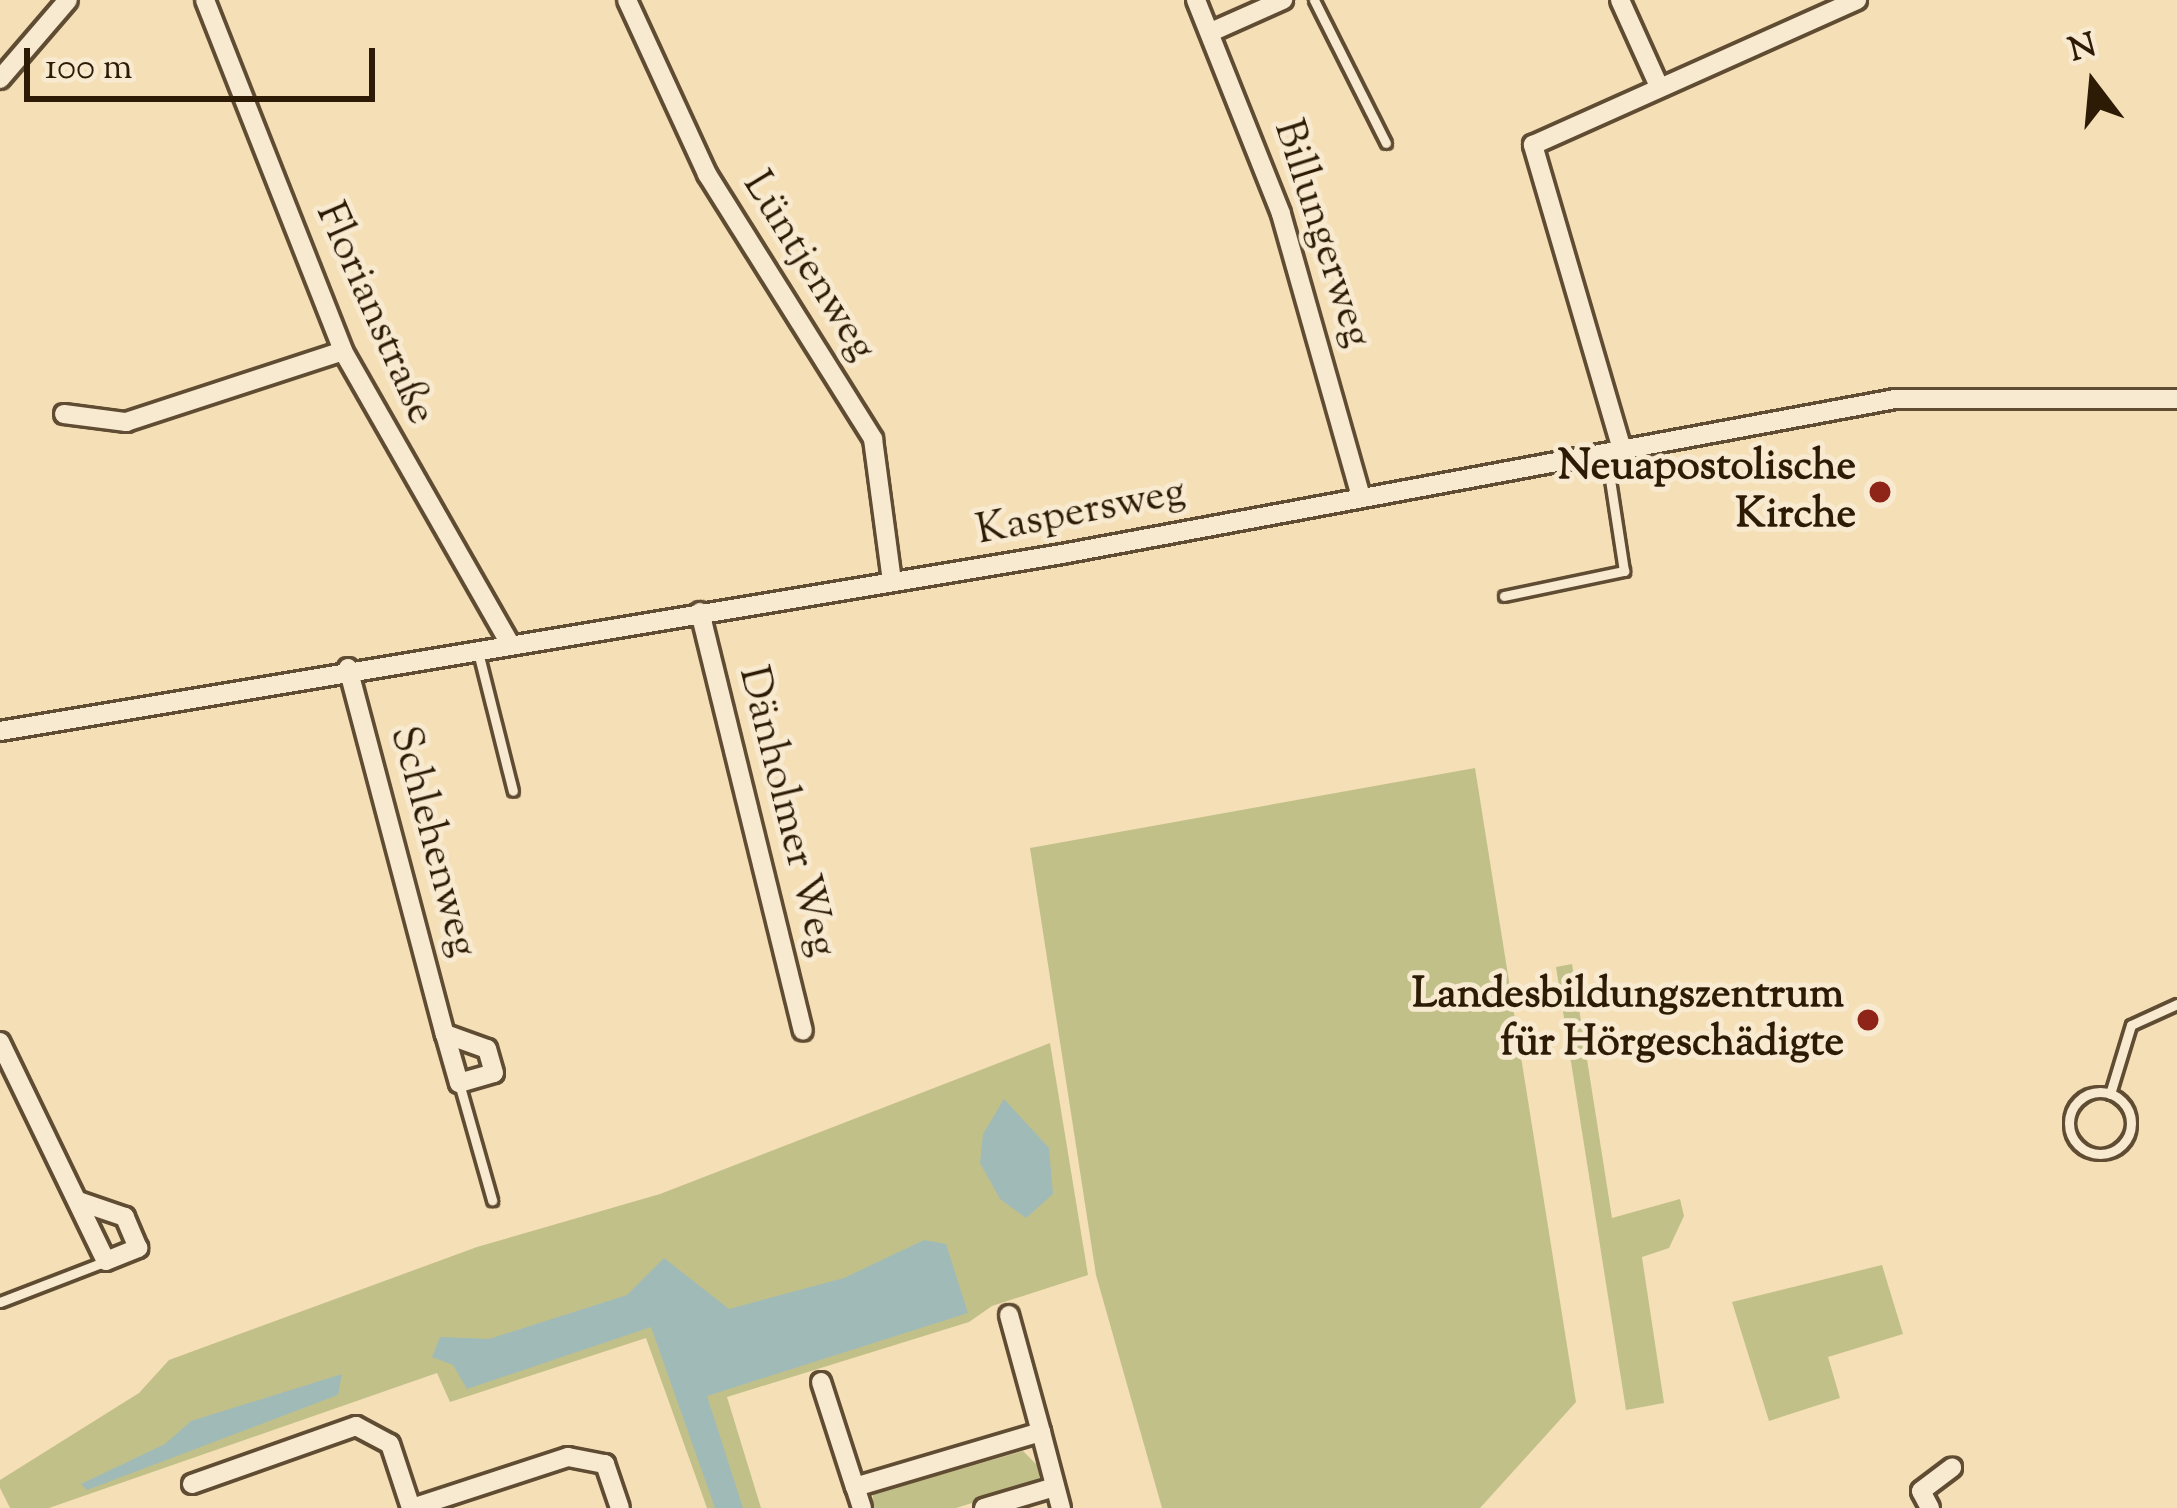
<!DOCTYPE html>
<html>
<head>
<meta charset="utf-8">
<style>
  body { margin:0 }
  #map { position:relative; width:2177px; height:1508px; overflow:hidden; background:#f5dfb6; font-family:"Sorts Mill Goudy",serif }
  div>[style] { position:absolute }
  .green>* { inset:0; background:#c2c089 }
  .water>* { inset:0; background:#a0bab8 }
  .roads { filter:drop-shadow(3px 0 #5f4c32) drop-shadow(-3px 0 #5f4c32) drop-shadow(0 3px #5f4c32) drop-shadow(0 -3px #5f4c32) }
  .service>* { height:9px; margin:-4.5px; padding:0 4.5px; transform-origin:4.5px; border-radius:4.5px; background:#f8ead0 }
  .service>.ring { margin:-4.5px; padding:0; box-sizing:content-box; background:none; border:9px solid #f8ead0; border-radius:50% }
  .minor>* { height:18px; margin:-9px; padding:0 9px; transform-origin:9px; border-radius:9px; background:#f8ead0 }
  .dots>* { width:33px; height:33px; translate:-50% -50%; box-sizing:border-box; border:6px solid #f8ead0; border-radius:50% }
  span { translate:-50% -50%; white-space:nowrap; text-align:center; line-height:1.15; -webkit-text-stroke:10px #f8ead0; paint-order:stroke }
  .street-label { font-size:42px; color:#2d1b06 }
  .poi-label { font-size:42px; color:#2d1b06; font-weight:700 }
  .right { translate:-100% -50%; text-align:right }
  .north { position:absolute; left:2033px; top:24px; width:120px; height:120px; -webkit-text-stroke:9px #f8ead0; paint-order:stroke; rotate:344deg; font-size:33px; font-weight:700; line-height:48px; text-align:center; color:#2d1b06 }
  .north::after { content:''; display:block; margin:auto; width:42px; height:54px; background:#2d1b06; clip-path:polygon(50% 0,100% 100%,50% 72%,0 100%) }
  .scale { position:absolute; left:24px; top:48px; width:351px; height:54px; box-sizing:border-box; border:6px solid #2d1b06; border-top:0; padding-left:15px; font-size:36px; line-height:42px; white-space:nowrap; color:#2d1b06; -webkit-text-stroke:9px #f8ead0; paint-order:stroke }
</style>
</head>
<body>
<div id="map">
  <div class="green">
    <i style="clip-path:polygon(1475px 768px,1576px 1402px,1480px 1508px,1162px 1508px,1096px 1275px,1030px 848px)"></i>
    <i style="clip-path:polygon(1572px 964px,1612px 1218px,1680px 1199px,1684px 1216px,1669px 1248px,1642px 1257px,1664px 1403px,1626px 1410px,1556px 967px)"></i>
    <i style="clip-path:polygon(1050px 1043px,1088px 1275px,992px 1306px,969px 1322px,727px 1397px,761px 1508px,707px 1508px,646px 1338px,450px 1402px,437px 1373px,49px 1508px,10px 1508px,0 1488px,0 1480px,139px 1393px,169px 1360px,477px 1247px,660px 1194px)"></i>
    <i style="clip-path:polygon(1882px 1265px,1903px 1334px,1828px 1357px,1840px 1398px,1769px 1421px,1732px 1302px)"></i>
    <i style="clip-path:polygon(1023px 1451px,1038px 1466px,1040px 1482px,956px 1508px,872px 1508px,873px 1494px)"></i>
  </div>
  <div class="water">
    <i style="clip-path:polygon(1004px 1099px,1049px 1148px,1053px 1194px,1026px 1218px,1000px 1199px,980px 1163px,983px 1134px)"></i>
    <i style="clip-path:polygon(924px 1240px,946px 1244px,968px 1313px,707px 1396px,743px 1508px,715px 1508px,651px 1327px,467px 1389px,453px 1365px,432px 1357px,440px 1337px,489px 1339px,627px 1295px,664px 1258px,729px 1309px,844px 1278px)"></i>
    <i style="clip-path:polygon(342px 1374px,338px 1395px,87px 1490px,81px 1484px,165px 1444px,191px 1421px)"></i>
  </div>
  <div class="roads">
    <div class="service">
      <i style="left:1314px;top:0;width:160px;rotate:63.3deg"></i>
      <i style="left:1504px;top:596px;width:123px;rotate:-11.8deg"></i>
      <i style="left:1624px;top:571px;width:118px;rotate:-98.7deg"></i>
      <i style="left:478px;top:652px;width:143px;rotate:75.9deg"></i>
      <i style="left:459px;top:1083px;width:122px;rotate:74.2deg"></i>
      <i class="ring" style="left:2069px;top:1092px;width:53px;height:53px"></i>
      <i style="left:2110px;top:1094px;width:72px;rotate:-73.1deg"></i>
      <i style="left:2131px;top:1025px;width:51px;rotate:-24.5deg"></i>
      <i style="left:0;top:1302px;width:114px;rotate:-21.1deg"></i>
    </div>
    <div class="minor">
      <i style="left:205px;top:0;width:377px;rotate:68.5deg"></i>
      <i style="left:343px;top:351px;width:335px;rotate:60.3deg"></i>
      <i style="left:627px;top:0;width:192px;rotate:65.3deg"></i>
      <i style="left:707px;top:174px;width:313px;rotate:57.9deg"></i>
      <i style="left:873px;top:439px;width:144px;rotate:82.4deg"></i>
      <i style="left:1196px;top:0;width:230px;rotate:68.3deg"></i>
      <i style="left:1281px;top:214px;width:293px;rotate:74.2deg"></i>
      <i style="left:1620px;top:0;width:92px;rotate:65.7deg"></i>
      <i style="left:1211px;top:32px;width:79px;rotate:-24deg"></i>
      <i style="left:0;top:79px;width:104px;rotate:-49.3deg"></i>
      <i style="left:64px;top:414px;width:63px;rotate:7.4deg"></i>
      <i style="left:126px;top:422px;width:228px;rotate:-18.1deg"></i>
      <i style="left:1621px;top:446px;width:314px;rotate:-106.3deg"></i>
      <i style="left:1533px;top:145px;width:355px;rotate:-24.1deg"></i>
      <i style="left:700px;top:612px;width:431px;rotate:76.2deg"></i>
      <i style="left:348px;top:668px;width:379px;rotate:75.2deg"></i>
      <i style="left:445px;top:1034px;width:51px;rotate:74.1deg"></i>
      <i style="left:459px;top:1083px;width:36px;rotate:-16deg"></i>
      <i style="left:494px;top:1073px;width:25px;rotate:-106deg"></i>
      <i style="left:487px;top:1049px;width:45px;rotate:-160.3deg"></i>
      <i style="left:0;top:731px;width:1077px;rotate:-9.46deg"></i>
      <i style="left:1062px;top:554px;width:847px;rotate:-10.54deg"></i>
      <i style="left:1895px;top:399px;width:282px"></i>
      <i style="left:0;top:1042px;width:243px;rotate:64.2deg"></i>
      <i style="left:106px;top:1261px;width:35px;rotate:-22deg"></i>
      <i style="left:138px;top:1248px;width:34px;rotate:-113deg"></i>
      <i style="left:125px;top:1217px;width:50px;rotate:-161.2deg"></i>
      <i style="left:1009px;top:1315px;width:121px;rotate:74.7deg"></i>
      <i style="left:821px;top:1382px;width:110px;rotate:72.1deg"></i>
      <i style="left:192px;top:1484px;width:174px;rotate:-19.5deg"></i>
      <i style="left:356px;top:1426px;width:38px;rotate:28deg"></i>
      <i style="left:390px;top:1444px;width:67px;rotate:71.8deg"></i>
      <i style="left:412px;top:1508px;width:164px;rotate:-18.1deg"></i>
      <i style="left:568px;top:1457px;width:38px;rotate:11deg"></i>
      <i style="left:605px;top:1464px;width:46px;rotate:71.2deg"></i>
      <i style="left:862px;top:1508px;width:22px;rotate:-108deg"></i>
      <i style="left:855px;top:1487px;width:194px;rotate:-16.5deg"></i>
      <i style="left:1041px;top:1432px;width:79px;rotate:75.3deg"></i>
      <i style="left:984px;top:1508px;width:74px;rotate:-16.5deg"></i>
      <i style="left:1930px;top:1508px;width:19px;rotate:-118deg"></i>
      <i style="left:1921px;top:1491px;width:39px;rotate:-37deg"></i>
    </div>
  </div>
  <div class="dots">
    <i style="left:1880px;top:492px;background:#8f2418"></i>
    <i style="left:1868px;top:1020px;background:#8f2418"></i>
  </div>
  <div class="street-label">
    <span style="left:1321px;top:234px;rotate:72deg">Billungerweg</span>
    <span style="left:808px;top:267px;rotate:58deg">Lüntjenweg</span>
    <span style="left:374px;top:314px;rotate:66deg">Florianstraße</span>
    <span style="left:1081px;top:513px;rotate:-11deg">Kaspersweg</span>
    <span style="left:786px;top:812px;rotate:76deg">Dänholmer Weg</span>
    <span style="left:432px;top:842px;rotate:75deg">Schlehenweg</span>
  </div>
  <div class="poi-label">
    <span class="right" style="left:1856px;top:492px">Neuapostolische<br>Kirche</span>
    <span class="right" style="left:1844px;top:1020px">Landesbildungszentrum<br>für Hörgeschädigte</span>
  </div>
  <div class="north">N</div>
  <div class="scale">100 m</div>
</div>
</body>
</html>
